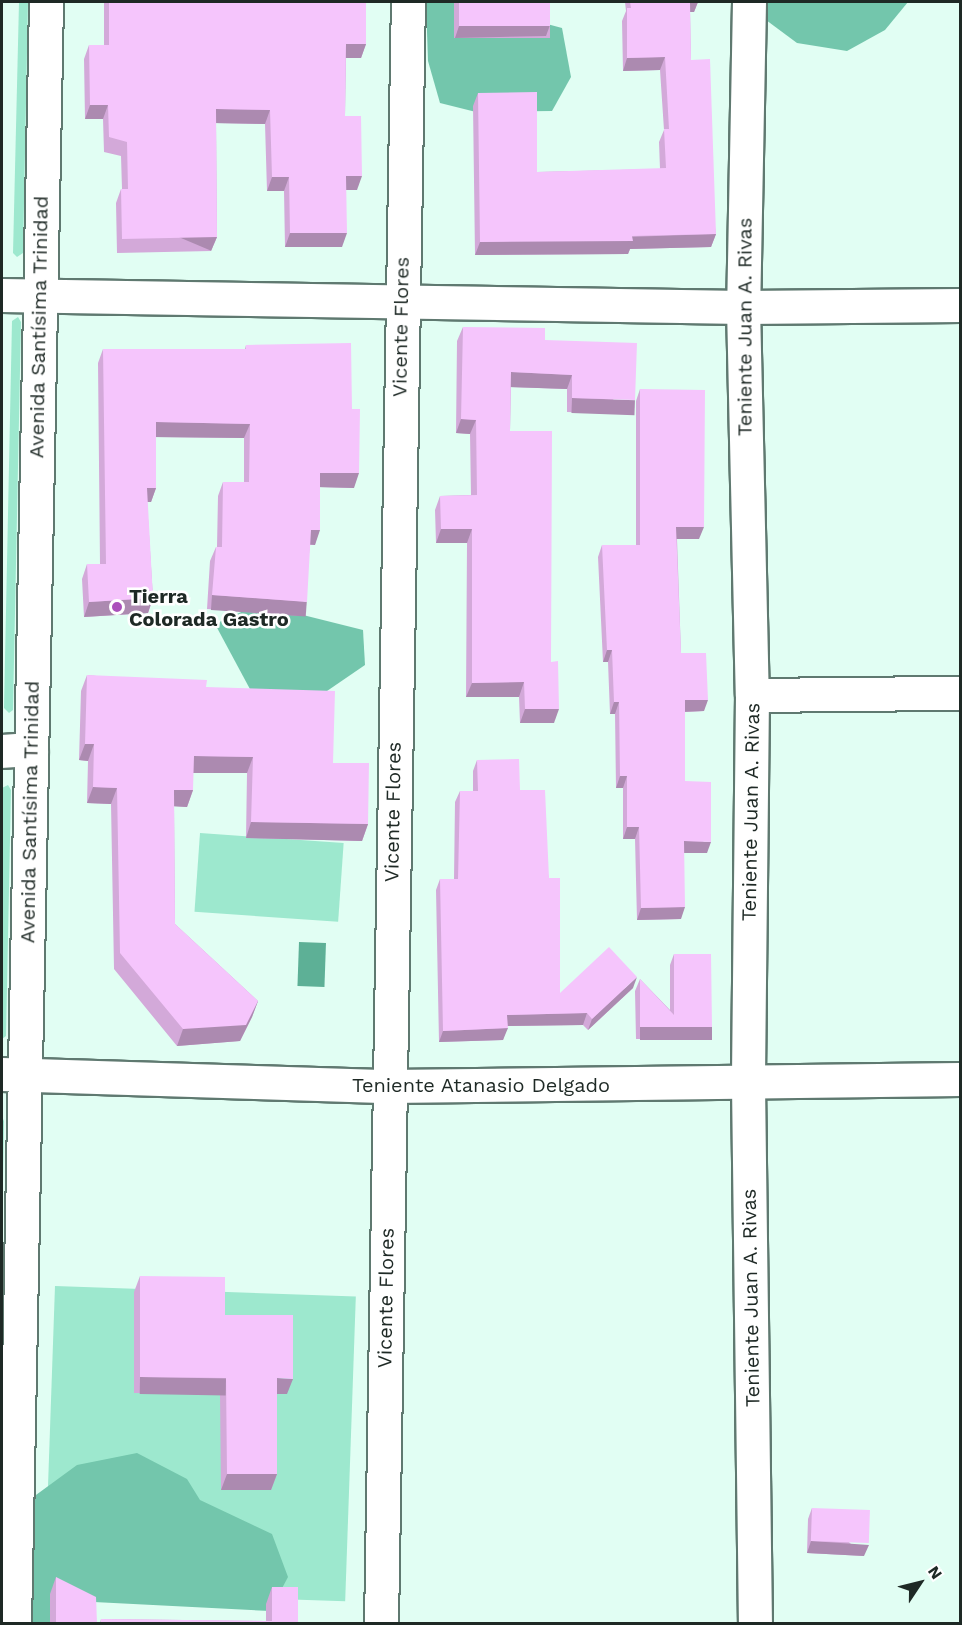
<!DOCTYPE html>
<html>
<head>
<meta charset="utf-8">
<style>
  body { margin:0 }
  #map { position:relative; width:962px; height:1625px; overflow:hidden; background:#e1fef3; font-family:"Work Sans",sans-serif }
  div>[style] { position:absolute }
  .green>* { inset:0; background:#9de8ce; transform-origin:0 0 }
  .forest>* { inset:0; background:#73c6ac }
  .water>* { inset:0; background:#5db096; transform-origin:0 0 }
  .roads { filter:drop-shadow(2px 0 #5f7970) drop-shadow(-2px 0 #5f7970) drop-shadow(0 2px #5f7970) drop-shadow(0 -2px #5f7970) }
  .minor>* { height:33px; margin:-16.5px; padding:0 16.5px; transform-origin:16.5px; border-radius:16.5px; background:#fff }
  .major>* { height:33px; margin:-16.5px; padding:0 16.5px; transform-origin:16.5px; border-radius:16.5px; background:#fff }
  .wall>* { inset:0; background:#d3a9d9; transform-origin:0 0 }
  .shaded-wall>* { inset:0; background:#ac8ab0; transform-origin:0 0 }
  .building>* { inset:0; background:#f5c5fc; transform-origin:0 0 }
  .dots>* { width:16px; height:16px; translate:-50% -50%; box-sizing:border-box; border:3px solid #fff; border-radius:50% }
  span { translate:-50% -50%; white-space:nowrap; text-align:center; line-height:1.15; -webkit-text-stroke:5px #fff; paint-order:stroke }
  .street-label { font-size:20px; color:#1e2925 }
  .poi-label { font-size:20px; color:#1e2925; font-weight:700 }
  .left { translate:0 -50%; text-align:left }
  .frame { position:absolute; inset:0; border:3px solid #1e2925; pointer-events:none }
  .north { position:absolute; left:890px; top:1553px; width:60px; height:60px; -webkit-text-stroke:4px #fff; paint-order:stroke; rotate:55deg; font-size:16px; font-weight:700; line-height:24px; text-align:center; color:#1e2925 }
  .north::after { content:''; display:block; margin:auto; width:21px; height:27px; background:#1e2925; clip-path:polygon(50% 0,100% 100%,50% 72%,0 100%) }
</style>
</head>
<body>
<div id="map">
  <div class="green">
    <i style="clip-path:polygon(19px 2px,28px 2px,23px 253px,17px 257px,13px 253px)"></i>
    <i style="clip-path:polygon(18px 317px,21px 322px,13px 710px,9px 713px,4px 708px,12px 321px)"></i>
    <i style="clip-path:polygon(8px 785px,11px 790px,6px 1036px,2px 1039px,2px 788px)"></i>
    <i style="left:200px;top:833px;width:144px;height:79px;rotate:4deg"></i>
    <i style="clip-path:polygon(2px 1117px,4px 1121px,2px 1244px)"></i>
    <i style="left:55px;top:1286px;width:301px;height:305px;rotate:2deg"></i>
  </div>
  <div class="forest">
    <i style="clip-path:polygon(426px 2px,465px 2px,562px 28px,571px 77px,552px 111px,476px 112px,440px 103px,428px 61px)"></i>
    <i style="clip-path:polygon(756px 2px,908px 2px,885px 30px,847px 51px,797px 43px,766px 20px)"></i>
    <i style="clip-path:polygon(259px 604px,363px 630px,365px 665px,327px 691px,251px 691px,215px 624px)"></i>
    <i style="clip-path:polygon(137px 1453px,187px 1479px,200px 1500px,272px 1534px,288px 1577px,270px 1611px,94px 1602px,50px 1623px,33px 1623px,6px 1593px,25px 1503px,77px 1465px)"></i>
  </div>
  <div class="water">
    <i style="left:299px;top:942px;width:27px;height:44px;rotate:2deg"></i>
  </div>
  <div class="roads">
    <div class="minor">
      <i style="left:749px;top:2px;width:305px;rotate:91.1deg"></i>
      <i style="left:743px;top:307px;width:388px;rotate:88.7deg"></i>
      <i style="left:752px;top:695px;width:389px;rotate:90.6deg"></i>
      <i style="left:748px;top:1084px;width:540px;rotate:89.26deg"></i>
      <i style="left:2px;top:295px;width:741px;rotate:0.93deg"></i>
      <i style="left:743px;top:307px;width:217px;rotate:-0.5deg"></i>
      <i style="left:752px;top:695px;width:208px;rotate:-0.6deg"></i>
      <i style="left:2px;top:751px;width:29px;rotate:-4deg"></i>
      <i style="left:2px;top:1074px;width:387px;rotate:1.8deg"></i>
      <i style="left:389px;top:1086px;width:571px;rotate:-0.7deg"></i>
      <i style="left:381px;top:1624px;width:1622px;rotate:-89.05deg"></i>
    </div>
    <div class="major">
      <i style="left:14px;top:1624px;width:1622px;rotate:-88.87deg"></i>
    </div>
  </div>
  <div class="wall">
    <i style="clip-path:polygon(104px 2px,366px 2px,366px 44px,361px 58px,346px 58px,345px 116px,357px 190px,346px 190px,342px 247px,285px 247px,284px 191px,267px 191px,265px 124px,216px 123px,217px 237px,211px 251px,117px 253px,116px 203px,121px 189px,122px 189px,121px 156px,104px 152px,103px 119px,85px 119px,84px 59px,89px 45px,104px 45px)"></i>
    <i style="left:454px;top:2px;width:96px;height:36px"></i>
    <i style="clip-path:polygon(625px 2px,698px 2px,694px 12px,690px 12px,691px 60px,716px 234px,711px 247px,630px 249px,628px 254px,475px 255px,473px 106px,478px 93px,537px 172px,660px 169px,659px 142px,664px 130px,660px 70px,623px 71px,622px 21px,626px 11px)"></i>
    <i style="clip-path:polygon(463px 327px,545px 340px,630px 414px,567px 412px,567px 389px,511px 387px,510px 431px,551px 662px,554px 723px,520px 723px,519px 697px,466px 697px,467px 543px,436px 543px,435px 510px,440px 496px,471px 495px,470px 434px,456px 433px,457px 341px)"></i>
    <i style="clip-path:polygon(246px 345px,354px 488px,320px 487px,315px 545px,310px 545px,302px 616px,207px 609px,210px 561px,216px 547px,217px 547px,218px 496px,223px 482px,244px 482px,244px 438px,156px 437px,156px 488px,151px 502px,147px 502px,153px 598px,148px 613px,84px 617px,82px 579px,87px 564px,100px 564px,98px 363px,103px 349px,245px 349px)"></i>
    <i style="clip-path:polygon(640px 389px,699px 539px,677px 539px,681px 653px,704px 711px,685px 712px,685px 781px,707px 853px,684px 853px,681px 919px,637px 920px,635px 839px,623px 839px,623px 788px,616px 788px,615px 714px,610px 714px,608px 662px,603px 662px,598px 557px,602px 545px,636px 545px,636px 401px)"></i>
    <i style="clip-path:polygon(87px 675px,206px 687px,333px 763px,368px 824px,362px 841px,246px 838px,247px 773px,193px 773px,193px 790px,187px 807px,174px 806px,175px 924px,258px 1001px,252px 1017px,240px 1041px,177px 1046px,114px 969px,111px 804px,87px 803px,88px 761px,79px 760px,81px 691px)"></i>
    <i style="clip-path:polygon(477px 760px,520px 790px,549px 878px,560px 993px,633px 988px,588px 1030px,583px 1025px,507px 1026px,503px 1040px,439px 1042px,436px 890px,440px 879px,454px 879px,455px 802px,460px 791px,473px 791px,473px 771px)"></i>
    <i style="clip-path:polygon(674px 954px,707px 1039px,636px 1039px,635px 991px,640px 979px,670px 1010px,670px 965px)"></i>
    <i style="clip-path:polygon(140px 1276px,225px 1315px,287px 1394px,277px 1394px,277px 1474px,271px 1490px,221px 1490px,220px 1394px,134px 1393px,134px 1292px)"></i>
    <i style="clip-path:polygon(812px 1508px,864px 1556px,807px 1553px,808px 1519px)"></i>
    <i style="clip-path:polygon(56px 1577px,97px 1623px,50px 1623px,50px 1594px)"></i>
    <i style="clip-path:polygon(272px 1587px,298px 1623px,100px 1623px,101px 1619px,266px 1621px,266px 1604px)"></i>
  </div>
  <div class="shaded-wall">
    <i style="clip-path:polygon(689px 2px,698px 2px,694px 12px,685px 12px)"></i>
    <i style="clip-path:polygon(550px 25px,546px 36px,455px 38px,459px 26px)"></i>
    <i style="clip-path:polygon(346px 44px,366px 44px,361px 58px,341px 58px)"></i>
    <i style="clip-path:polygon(665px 57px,660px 70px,623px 71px,627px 58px)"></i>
    <i style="clip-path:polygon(90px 105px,108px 105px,103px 119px,85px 119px)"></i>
    <i style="clip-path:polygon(216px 109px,270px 110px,265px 124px,211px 123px)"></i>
    <i style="clip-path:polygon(346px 176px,362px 176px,357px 190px,341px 190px)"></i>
    <i style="clip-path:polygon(272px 177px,289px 177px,284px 191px,267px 191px)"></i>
    <i style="clip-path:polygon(290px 233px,347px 233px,342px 247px,285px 247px)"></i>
    <i style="clip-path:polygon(716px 234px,711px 247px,630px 249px,628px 254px,475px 255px,480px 242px)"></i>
    <i style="left:217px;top:237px;width:15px;height:95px;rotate:113deg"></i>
    <i style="clip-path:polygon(511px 372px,572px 375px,567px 389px,506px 387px)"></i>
    <i style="left:572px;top:398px;width:63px;height:15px;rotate:2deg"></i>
    <i style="clip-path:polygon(461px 419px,476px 420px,470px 434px,456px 433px)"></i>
    <i style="clip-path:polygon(156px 422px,250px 424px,244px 438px,150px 437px)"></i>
    <i style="clip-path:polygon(320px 473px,359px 473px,354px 488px,315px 487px)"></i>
    <i style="clip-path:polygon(147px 488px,156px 488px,151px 502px,141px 502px)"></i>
    <i style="clip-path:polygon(676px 527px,704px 527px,699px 539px,672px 539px)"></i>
    <i style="clip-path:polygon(441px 529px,472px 529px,467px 543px,436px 543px)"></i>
    <i style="clip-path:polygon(311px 530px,320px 530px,315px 545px,306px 544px)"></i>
    <i style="left:212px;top:595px;width:95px;height:15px;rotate:4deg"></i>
    <i style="clip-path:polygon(153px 598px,148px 613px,84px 617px,89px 602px)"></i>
    <i style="clip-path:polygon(607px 650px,612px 650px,608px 662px,603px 662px)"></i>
    <i style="clip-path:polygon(524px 682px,519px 697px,466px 697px,472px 683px)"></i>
    <i style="clip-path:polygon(685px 700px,708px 700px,704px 711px,680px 712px)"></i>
    <i style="clip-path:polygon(614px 702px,619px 702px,615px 714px,610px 714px)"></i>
    <i style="clip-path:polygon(525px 709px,559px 709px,554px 723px,520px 723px)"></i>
    <i style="clip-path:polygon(85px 744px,94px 744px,88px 761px,79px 760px)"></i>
    <i style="clip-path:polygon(194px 756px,253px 757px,247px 773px,188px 773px)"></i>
    <i style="clip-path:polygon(620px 776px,627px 776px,623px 788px,616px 788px)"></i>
    <i style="clip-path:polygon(93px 787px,117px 788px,111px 804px,87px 803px)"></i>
    <i style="clip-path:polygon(174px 790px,193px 790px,187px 807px,168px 806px)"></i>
    <i style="clip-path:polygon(251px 822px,368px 824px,362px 841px,246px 838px)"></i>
    <i style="clip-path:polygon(627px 827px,639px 827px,635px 839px,623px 839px)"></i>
    <i style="clip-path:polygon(684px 841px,711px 842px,707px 853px,679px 853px)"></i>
    <i style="clip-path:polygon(685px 907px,681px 919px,637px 920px,641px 908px)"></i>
    <i style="clip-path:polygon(637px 977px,633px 988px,588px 1030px,592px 1019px)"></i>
    <i style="clip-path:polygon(258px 1001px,252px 1017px,240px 1041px,177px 1046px,183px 1029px)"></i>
    <i style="clip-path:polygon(587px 1013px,583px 1025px,503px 1026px,507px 1015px)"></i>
    <i style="left:640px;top:1027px;width:72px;height:13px"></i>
    <i style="clip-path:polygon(508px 1028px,503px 1040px,439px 1042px,443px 1031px)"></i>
    <i style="left:140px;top:1377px;width:86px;height:17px;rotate:1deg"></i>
    <i style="clip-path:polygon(277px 1378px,293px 1379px,287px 1394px,271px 1394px)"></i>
    <i style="clip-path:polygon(227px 1474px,277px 1474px,271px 1490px,221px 1490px)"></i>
    <i style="clip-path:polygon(811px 1541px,869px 1545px,864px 1556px,807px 1553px)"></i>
  </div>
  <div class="building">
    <i style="clip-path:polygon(109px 2px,366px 2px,366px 44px,346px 44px,345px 116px,361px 116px,362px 176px,346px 176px,347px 233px,290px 233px,289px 177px,272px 177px,270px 110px,216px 109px,217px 237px,122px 239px,121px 189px,128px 189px,127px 142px,109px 137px,108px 105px,90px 105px,89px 45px,109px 45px)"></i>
    <i style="left:459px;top:2px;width:91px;height:24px"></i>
    <i style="clip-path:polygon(630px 2px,690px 2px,691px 60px,710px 59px,716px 234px,632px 236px,633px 241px,480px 242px,478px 93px,537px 92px,537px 172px,666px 168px,664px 129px,669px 129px,665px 57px,627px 58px,627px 8px,631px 8px)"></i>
    <i style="clip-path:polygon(463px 327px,545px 328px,545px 340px,637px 343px,635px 400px,572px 398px,572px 375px,511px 372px,510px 431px,552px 431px,551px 662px,558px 661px,559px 709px,525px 709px,524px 682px,472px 683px,472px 529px,441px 529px,440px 496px,477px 495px,476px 420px,461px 419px)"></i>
    <i style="clip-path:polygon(351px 343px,352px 409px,360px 409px,359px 473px,320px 473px,320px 530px,311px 530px,307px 602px,212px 595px,216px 547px,222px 547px,223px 482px,249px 482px,250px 424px,156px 422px,156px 488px,147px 488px,153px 598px,89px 602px,87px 564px,106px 564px,103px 349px,246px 349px,246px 345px)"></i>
    <i style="clip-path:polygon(640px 389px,705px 390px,704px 527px,676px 527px,681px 653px,706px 653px,708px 700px,685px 700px,685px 781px,711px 782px,711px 842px,684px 841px,685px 907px,641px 908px,639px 827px,627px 827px,627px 776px,620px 776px,619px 702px,614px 702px,612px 650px,607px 650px,602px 545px,640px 545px)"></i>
    <i style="clip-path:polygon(87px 675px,207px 680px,206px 687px,335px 691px,333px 763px,369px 763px,368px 824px,251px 822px,253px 757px,194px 756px,193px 790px,174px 790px,175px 924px,258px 1001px,246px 1025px,183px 1029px,120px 953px,117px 788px,93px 787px,94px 744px,85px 744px)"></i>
    <i style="clip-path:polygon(519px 759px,520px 790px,545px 790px,549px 878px,560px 878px,560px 993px,609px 947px,637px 977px,592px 1019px,587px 1013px,507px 1015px,508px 1028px,443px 1031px,440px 879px,458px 879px,460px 791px,478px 791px,477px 760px)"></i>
    <i style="clip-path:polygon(674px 954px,711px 954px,712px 1027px,640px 1027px,640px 979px,674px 1015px)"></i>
    <i style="clip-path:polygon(140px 1276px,225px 1277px,225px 1315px,293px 1315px,293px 1379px,277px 1378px,277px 1474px,227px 1474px,226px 1378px,140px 1377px)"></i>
    <i style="left:812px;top:1508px;width:58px;height:33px;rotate:2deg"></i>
    <i style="clip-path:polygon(56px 1577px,96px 1597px,97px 1623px,56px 1623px)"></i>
    <i style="clip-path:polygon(272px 1587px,298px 1587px,298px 1623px,101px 1623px,101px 1619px,272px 1621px)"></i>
  </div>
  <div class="dots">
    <i style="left:117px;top:607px;background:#ab50bb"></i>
  </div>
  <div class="street-label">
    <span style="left:39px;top:327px;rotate:-89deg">Avenida Santísima Trinidad</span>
    <span style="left:401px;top:327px;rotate:-89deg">Vicente Flores</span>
    <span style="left:745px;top:327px;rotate:-90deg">Teniente Juan A. Rivas</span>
    <span style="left:30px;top:812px;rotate:-89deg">Avenida Santísima Trinidad</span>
    <span style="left:393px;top:812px;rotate:-89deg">Vicente Flores</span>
    <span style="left:751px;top:812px;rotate:-89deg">Teniente Juan A. Rivas</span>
    <span style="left:481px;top:1085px">Teniente Atanasio Delgado</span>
    <span style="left:386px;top:1298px;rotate:-89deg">Vicente Flores</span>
    <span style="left:751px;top:1298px;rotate:-91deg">Teniente Juan A. Rivas</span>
  </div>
  <div class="poi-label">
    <span class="left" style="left:129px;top:608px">Tierra<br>Colorada Gastro</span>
  </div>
  <div class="frame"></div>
  <div class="north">N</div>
</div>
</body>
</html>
